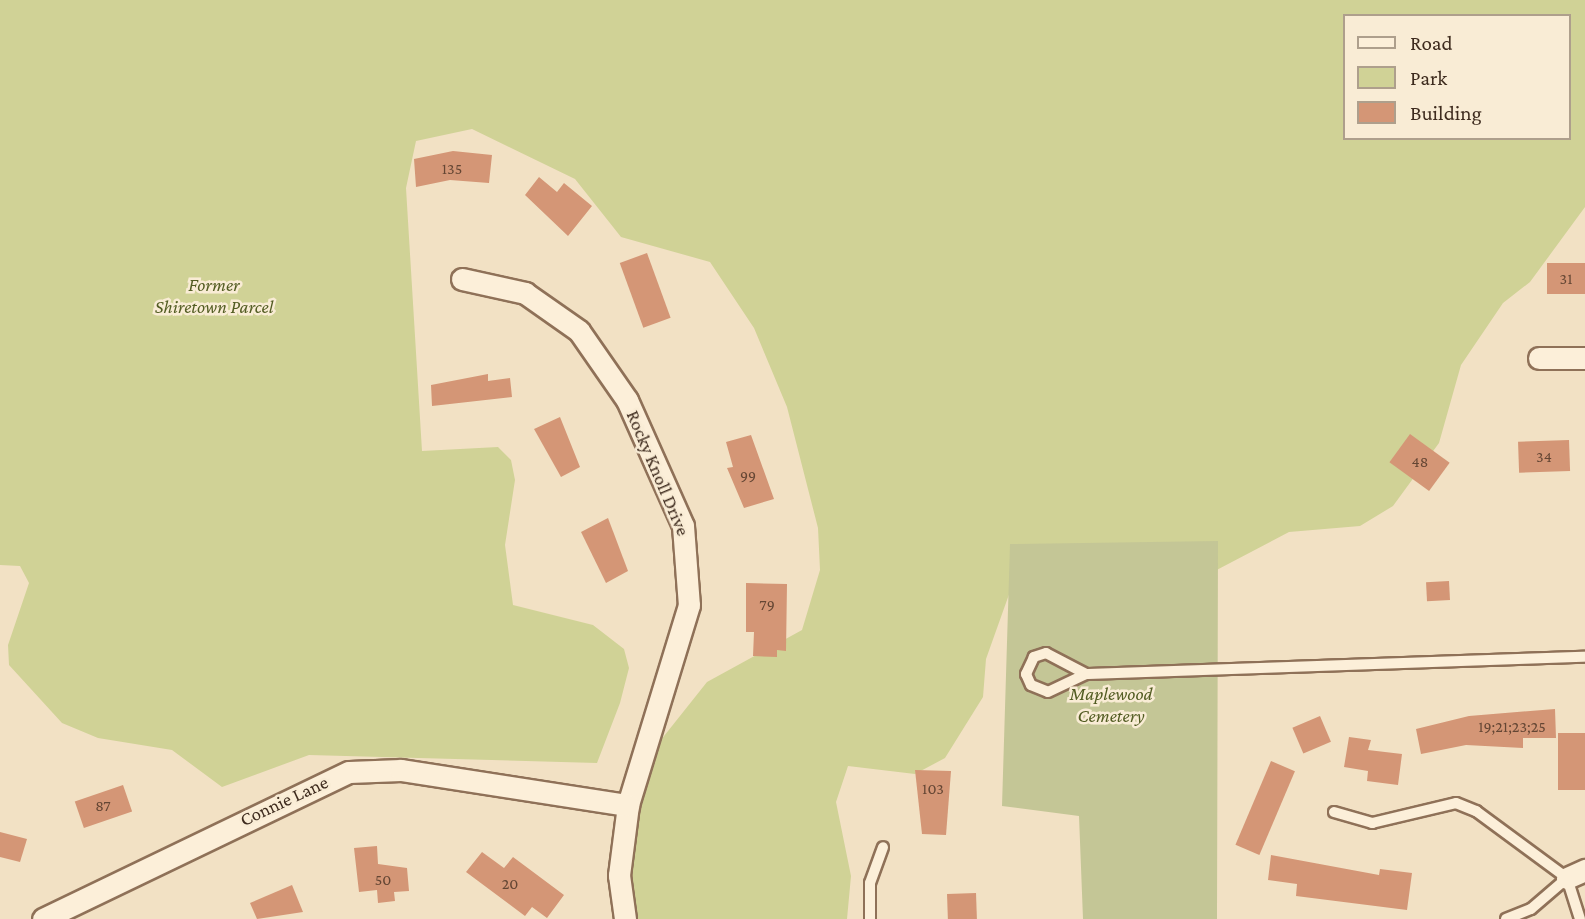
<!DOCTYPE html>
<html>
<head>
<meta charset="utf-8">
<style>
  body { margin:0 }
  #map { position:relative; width:1585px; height:919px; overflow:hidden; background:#f2e1c4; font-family:"Crimson Pro",serif }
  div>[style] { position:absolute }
  .green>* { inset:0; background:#d0d296 }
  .cemetery>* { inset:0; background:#c4c696 }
  .building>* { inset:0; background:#d49676; transform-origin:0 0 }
  .roads { filter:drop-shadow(2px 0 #8f7158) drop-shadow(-2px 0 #8f7158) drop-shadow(0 2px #8f7158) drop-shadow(0 -2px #8f7158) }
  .service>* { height:10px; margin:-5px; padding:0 5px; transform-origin:5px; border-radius:5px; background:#fcefd9 }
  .minor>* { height:21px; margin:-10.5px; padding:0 10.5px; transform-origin:10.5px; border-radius:10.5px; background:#fcefd9 }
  span { translate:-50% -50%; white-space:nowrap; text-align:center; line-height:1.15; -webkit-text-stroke:5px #f9ecd5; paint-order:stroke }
  .number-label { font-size:16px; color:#644634 }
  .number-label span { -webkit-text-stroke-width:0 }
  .park-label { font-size:19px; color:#525c22; font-style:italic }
  .street-label { font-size:19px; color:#3e2b1e }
  .legend { position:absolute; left:1343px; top:14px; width:228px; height:126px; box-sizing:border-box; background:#f9ecd5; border:2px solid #ae9f8c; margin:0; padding:9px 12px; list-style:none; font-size:21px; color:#3e2b1e }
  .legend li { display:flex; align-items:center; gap:14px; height:35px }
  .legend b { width:35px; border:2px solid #ae9f8c }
</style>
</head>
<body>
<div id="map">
  <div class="green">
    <i style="clip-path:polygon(evenodd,0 0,1585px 0,1585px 207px,1530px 282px,1503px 303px,1461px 365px,1439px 443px,1393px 506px,1360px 526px,1289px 532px,1188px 585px,1012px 586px,986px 659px,983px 697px,945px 758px,915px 774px,848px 766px,836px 802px,851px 876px,847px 919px,628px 919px,630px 829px,641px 765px,707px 682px,802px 630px,820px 570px,818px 528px,787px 407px,754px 328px,710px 262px,621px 237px,575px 179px,472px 129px,416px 141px,406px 188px,422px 451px,498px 447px,511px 460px,515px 480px,505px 545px,513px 605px,593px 625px,624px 649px,629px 668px,620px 703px,597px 763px,309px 755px,222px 787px,172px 750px,98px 738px,62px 723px,9px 665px,8px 645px,29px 583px,20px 566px,0 565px,0 0,1345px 16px,1569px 16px,1569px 138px,1345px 138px,1345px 16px)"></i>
  </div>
  <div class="cemetery">
    <i style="clip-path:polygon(1218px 541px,1217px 919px,1083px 919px,1079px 816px,1002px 806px,1010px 544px)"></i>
  </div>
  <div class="building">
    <i style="clip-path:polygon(453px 151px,492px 155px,489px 183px,450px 180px,416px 187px,414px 159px)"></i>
    <i style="clip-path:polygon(539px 177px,557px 192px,564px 183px,592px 206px,568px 236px,525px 195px)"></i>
    <i style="left:647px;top:253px;width:69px;height:29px;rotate:70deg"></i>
    <i style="left:1585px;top:263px;width:31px;height:38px;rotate:90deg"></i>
    <i style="clip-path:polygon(488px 374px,488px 381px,510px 378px,512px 397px,432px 406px,431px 385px)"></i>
    <i style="clip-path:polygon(560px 417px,580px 467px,561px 477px,534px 429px)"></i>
    <i style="left:1410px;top:434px;width:49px;height:35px;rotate:36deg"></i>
    <i style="clip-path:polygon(751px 435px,774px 499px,744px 508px,727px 468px,733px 467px,726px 442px)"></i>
    <i style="left:1569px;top:440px;width:31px;height:51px;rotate:88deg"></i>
    <i style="clip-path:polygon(608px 518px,628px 571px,606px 583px,581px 532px)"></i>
    <i style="left:1449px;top:581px;width:19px;height:23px;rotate:87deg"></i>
    <i style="clip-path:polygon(746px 583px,787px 584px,786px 651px,777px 650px,777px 657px,753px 656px,754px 632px,746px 632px)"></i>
    <i style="clip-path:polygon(1555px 709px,1556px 738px,1523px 738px,1523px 748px,1466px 745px,1421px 754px,1416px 729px,1469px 716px)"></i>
    <i style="left:1320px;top:716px;width:28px;height:30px;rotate:67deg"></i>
    <i style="left:1585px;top:733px;width:57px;height:27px;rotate:90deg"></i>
    <i style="clip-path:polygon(1349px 737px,1371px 740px,1368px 750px,1402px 754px,1398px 785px,1367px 781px,1368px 771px,1344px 767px)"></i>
    <i style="left:1271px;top:761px;width:26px;height:91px;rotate:23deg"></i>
    <i style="clip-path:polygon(915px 770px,951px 771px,946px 835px,922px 834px)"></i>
    <i style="left:123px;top:785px;width:28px;height:51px;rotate:71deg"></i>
    <i style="clip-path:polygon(0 832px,27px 839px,20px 862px,0 857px)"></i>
    <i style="clip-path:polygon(377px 846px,378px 864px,407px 868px,409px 891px,394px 892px,395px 901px,378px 903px,377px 890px,359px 892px,354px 848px)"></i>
    <i style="clip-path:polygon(482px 852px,504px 868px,513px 857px,564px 895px,547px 918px,532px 907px,525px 916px,466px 872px)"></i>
    <i style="clip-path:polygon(1271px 855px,1379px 875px,1380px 869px,1412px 873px,1407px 910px,1296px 896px,1297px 884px,1268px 880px)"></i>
    <i style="clip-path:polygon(292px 885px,303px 912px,257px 919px,250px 903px)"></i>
    <i style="left:976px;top:893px;width:26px;height:29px;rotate:88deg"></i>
  </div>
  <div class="roads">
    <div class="service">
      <i style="left:1086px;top:674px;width:45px;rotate:-152.3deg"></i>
      <i style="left:1046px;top:653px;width:13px;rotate:162deg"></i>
      <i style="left:1034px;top:657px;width:19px;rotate:115deg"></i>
      <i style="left:1026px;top:674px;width:12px;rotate:66deg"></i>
      <i style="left:1031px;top:685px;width:18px;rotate:22deg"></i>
      <i style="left:1048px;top:692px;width:42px;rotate:-25.3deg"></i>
      <i style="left:1086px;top:674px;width:499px;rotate:-2deg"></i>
      <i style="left:1334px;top:812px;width:40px;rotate:16deg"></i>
      <i style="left:1372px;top:823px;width:86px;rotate:-13.4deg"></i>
      <i style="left:1456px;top:803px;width:22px;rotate:22deg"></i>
      <i style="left:1476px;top:811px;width:113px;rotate:36.4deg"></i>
      <i style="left:1567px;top:878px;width:43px;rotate:72.4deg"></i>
      <i style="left:870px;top:919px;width:36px;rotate:-90deg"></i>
      <i style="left:870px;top:883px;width:38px;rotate:-70deg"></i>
      <i style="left:1506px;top:919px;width:27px;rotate:-22deg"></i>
      <i style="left:1531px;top:909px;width:48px;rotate:-40.7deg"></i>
    </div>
    <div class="minor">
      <i style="left:462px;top:279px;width:65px;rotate:12.5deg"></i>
      <i style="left:525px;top:293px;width:66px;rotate:35.1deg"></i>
      <i style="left:579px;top:331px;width:84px;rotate:55.2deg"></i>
      <i style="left:627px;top:400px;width:138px;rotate:66deg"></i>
      <i style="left:683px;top:526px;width:79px;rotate:85.7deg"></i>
      <i style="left:689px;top:605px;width:209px;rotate:107deg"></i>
      <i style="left:628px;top:805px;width:71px;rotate:97.3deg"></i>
      <i style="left:619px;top:875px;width:44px;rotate:82.2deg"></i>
      <i style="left:1539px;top:358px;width:46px"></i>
      <i style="left:1567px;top:878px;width:20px;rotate:-24deg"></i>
      <i style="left:43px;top:919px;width:339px;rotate:-25.7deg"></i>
      <i style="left:349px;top:772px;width:52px;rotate:-2.2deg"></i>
      <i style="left:401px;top:770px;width:230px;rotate:8.8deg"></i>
    </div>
  </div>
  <div class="number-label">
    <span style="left:452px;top:169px">135</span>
    <span style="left:1566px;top:279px">31</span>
    <span style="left:1544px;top:457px">34</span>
    <span style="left:1420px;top:462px">48</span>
    <span style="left:748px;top:476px">99</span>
    <span style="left:767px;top:605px">79</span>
    <span style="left:1512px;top:727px">19;21;23;25</span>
    <span style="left:933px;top:789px">103</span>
    <span style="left:103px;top:806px">87</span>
    <span style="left:383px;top:880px">50</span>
    <span style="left:510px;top:884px">20</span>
  </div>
  <div class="park-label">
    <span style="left:214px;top:296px">Former<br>Shiretown Parcel</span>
    <span style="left:1111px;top:705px">Maplewood<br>Cemetery</span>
  </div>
  <div class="street-label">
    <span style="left:658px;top:473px;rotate:67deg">Rocky Knoll Drive</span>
    <span style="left:284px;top:801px;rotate:-25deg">Connie Lane</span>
  </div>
  <ul class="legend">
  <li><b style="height:9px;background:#fcefd9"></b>Road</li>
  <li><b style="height:19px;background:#d0d296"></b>Park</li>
  <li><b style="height:19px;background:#d49676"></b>Building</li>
  </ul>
</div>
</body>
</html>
